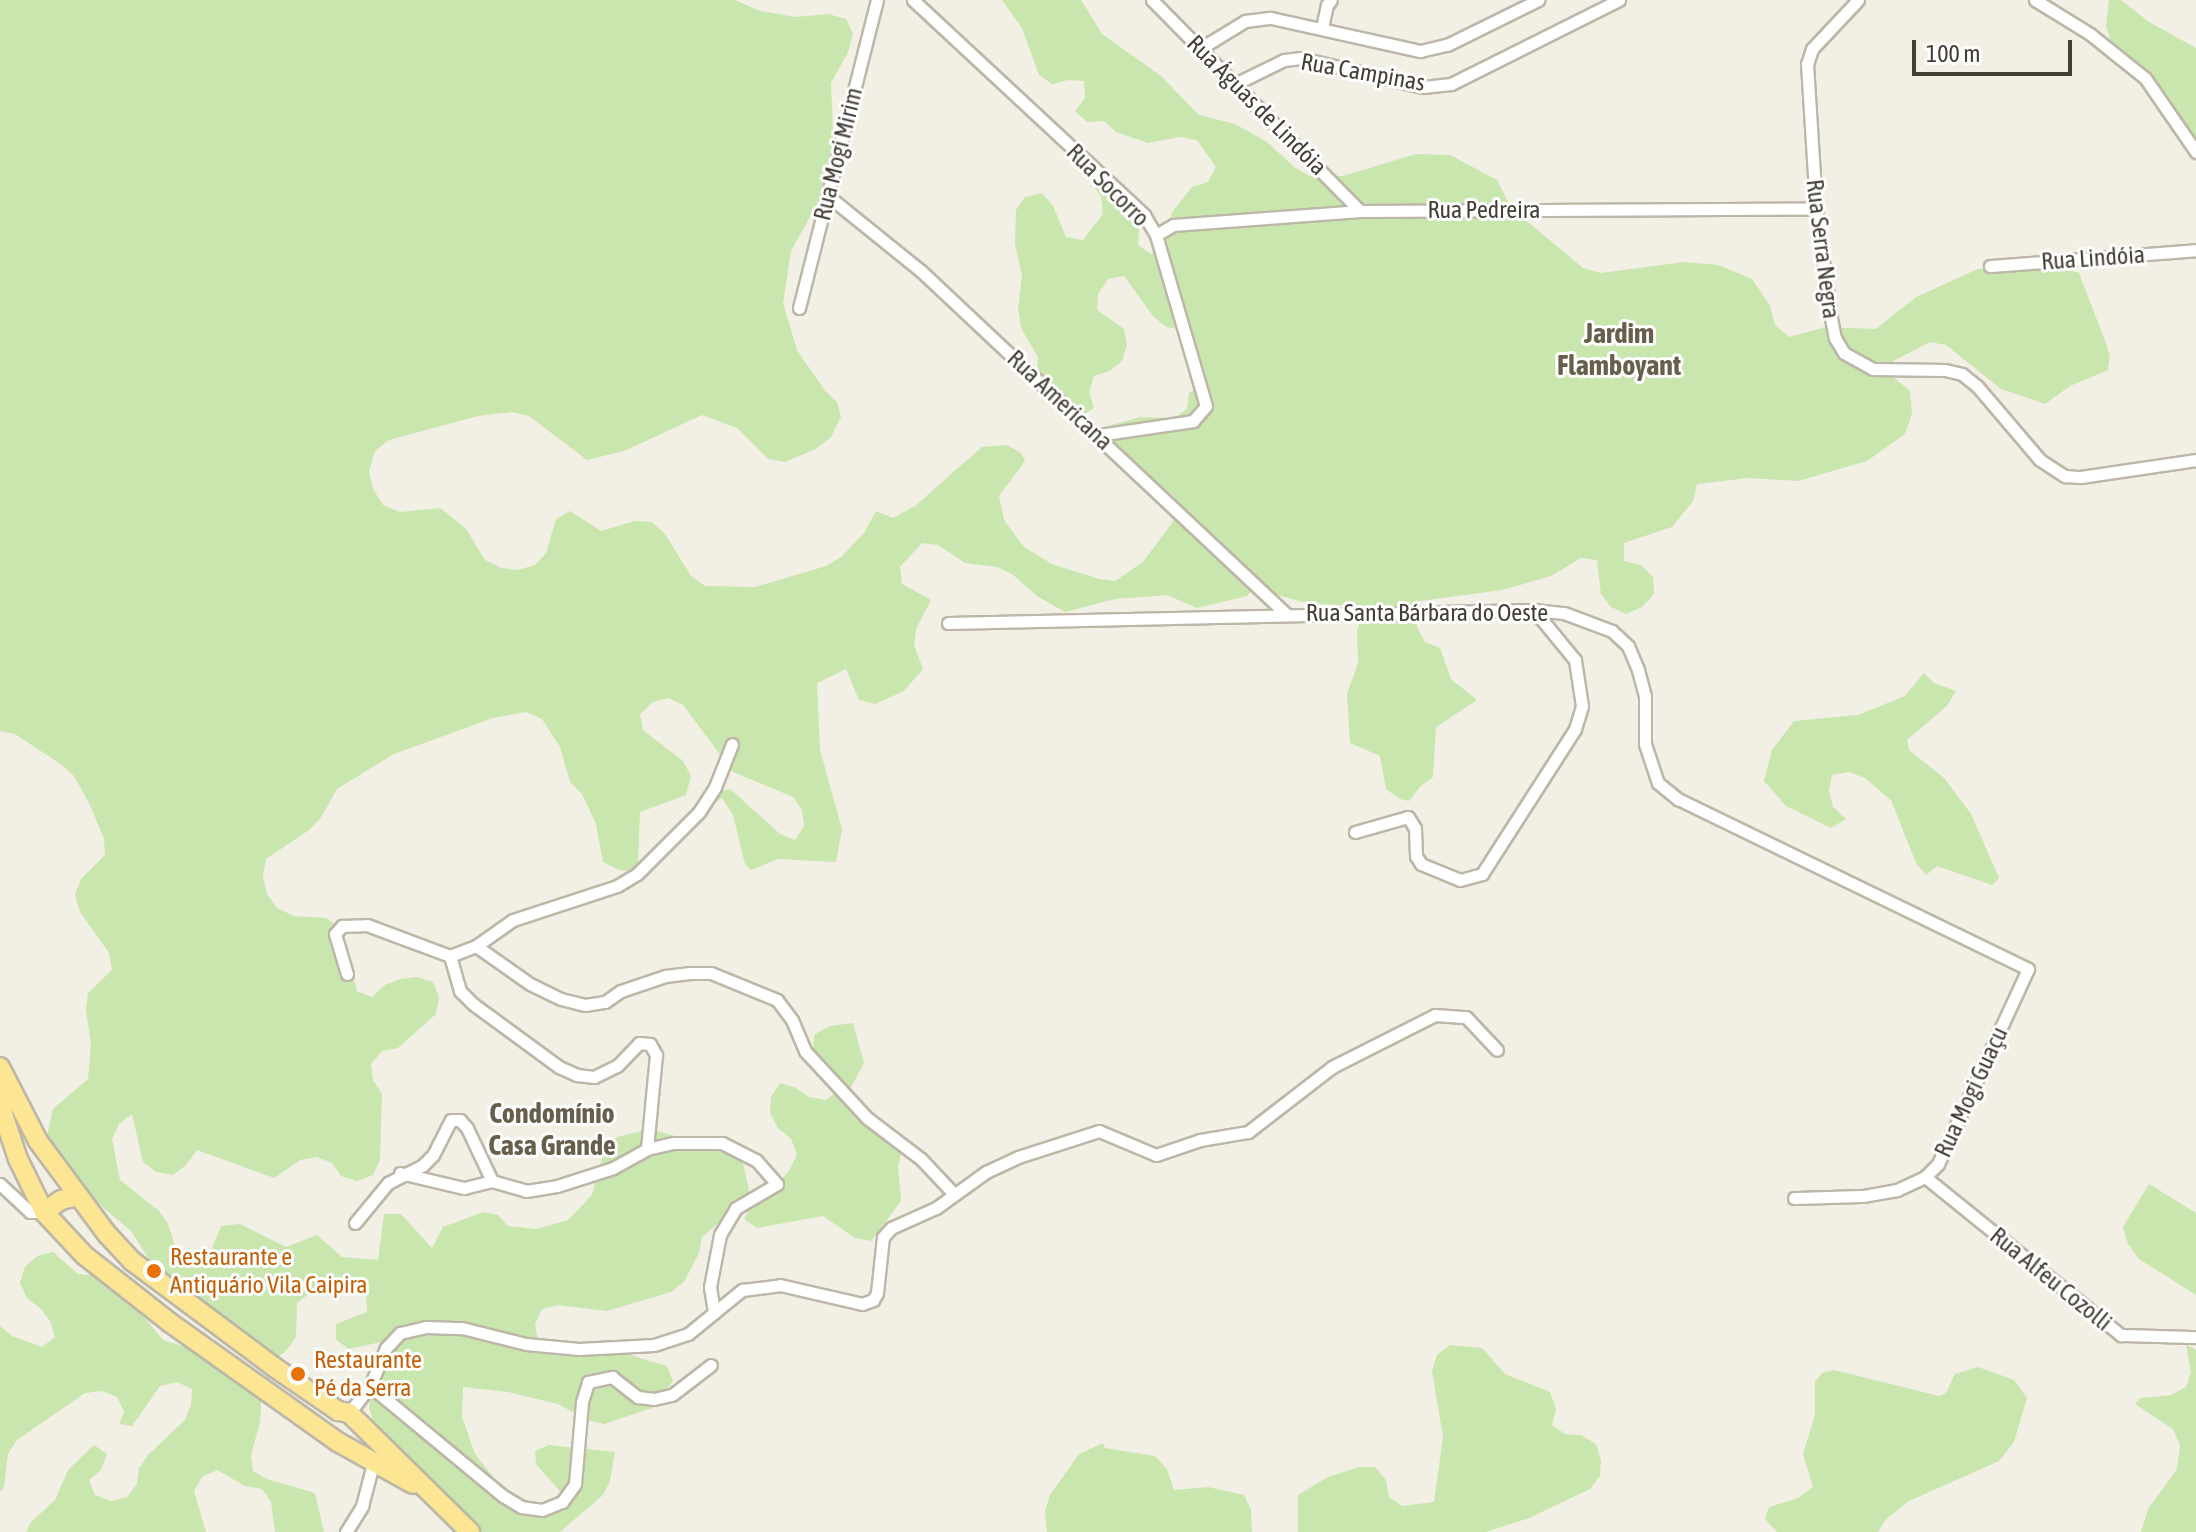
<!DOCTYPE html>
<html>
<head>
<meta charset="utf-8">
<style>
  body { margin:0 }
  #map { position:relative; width:2196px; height:1532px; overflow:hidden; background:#f2efe5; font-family:"Asap Condensed",sans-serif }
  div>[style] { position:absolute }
  .green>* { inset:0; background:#c9e6ae }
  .roads { filter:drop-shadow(2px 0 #bdb7a8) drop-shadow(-2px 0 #bdb7a8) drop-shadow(0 2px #bdb7a8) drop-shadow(0 -2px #bdb7a8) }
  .minor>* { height:11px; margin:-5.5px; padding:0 5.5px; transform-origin:5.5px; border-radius:5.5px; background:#fff }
  .primary>* { height:18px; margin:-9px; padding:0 9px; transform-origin:9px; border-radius:9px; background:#fce694 }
  .dots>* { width:22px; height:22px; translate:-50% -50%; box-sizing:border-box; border:4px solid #fff; border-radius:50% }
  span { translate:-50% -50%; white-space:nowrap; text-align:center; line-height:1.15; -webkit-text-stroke:6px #fff; paint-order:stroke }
  .street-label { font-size:24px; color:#443f35 }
  .food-label { font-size:24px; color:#c56008 }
  .left { translate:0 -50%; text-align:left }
  .quarter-label { font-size:28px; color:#675e4c; font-weight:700 }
  .scale { position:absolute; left:1912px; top:40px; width:160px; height:36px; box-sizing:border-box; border:4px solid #443f35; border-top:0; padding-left:10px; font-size:24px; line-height:28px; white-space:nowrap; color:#443f35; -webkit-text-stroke:6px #fff; paint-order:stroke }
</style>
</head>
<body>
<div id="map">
  <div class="green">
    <i style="clip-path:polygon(0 0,735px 0,760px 11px,795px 17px,828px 14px,846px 19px,853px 34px,848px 52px,831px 83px,834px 149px,817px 204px,791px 251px,783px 303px,797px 350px,825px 391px,837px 402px,841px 417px,831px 437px,816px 449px,785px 462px,768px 459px,737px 428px,702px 415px,624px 451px,587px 460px,529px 416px,512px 412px,478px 416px,389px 440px,375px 451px,369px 471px,373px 489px,383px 505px,400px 512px,440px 508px,466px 529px,485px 560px,501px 568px,518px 570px,535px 565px,546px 553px,556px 519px,570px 511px,601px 531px,635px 521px,652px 522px,665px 534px,691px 576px,705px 586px,755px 587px,826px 566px,841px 557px,864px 533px,876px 511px,893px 518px,915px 506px,982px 447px,1007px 445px,1021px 453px,1025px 461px,999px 496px,1004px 520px,1024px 547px,1052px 564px,1099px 579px,1115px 581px,1143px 562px,1183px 508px,1172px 495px,1158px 487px,1109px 443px,1108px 426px,1140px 417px,1174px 418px,1187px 409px,1189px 393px,1199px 387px,1204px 369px,1192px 331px,1166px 327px,1153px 316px,1124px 276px,1108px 279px,1098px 294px,1097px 310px,1124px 329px,1127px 345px,1122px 361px,1110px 371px,1094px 376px,1089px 392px,1094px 408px,1080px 417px,1064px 414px,1037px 373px,1038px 357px,1021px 328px,1018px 309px,1022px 276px,1015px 244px,1016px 210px,1025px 197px,1042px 193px,1053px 206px,1066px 237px,1083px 240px,1103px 214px,1101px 197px,1092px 184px,1095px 167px,1120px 189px,1135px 196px,1140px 212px,1138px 245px,1151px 254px,1164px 244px,1172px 212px,1192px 187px,1208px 182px,1216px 167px,1197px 140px,1180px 137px,1148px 143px,1116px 132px,1104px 121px,1087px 122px,1075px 111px,1085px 98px,1084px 81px,1068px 80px,1052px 84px,1039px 75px,1022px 28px,1002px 0,1081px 0,1102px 34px,1161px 76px,1199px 115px,1235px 124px,1267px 142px,1294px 167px,1310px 176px,1343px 176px,1416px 154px,1450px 155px,1497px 180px,1512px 209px,1583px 268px,1601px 273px,1684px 262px,1718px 265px,1752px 279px,1770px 306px,1775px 325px,1789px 337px,1826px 327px,1876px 329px,1916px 297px,1978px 269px,2061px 268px,2079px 273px,2104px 338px,2110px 356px,2108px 370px,2070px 386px,2045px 404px,2001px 389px,1946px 345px,1930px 342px,1886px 365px,1888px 373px,1910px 391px,1912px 414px,1905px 434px,1867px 461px,1798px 481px,1748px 478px,1697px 484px,1693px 501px,1672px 527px,1624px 543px,1624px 561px,1641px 565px,1653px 577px,1654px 594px,1642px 607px,1626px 614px,1611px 607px,1601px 594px,1597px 560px,1581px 558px,1551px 576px,1502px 590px,1413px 602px,1417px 627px,1425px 642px,1440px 648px,1451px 679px,1477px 700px,1436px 727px,1433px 777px,1420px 787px,1409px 801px,1400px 799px,1386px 789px,1380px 756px,1350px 743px,1347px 694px,1358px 663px,1357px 630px,1366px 606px,1309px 604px,1253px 588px,1247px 596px,1197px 608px,1167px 595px,1115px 599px,1065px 612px,1037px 596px,1012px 574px,997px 567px,965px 563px,938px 545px,922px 543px,900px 567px,902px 584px,931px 600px,916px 629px,914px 645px,923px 669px,904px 691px,875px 704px,859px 700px,846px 669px,817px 683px,820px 750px,842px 829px,836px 862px,778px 859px,751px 870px,745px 864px,733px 815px,722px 798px,710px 806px,714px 793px,730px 789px,780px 834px,795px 840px,804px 826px,802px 810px,793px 797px,733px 772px,683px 705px,668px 698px,653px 702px,640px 714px,643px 730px,683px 761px,691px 776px,686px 795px,640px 812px,638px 863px,629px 871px,619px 870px,603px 862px,596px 824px,582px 794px,570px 782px,560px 747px,542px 719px,526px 712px,493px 718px,394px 754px,337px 789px,320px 819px,309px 830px,266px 859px,263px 877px,267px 894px,277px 908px,294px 916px,326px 918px,340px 927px,357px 991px,372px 997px,385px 985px,400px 979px,417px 977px,433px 982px,439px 997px,436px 1014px,398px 1048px,382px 1051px,371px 1064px,373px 1080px,382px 1094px,380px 1160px,373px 1175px,357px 1181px,341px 1176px,332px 1163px,317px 1157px,300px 1160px,274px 1178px,197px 1150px,186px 1165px,173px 1175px,156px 1172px,143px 1162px,132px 1114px,119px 1124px,112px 1139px,120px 1180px,159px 1211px,168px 1224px,178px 1255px,193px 1262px,209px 1256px,221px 1226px,240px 1224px,286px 1247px,317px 1235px,342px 1257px,378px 1260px,384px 1214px,401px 1214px,432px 1248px,443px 1227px,483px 1212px,498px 1215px,508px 1226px,536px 1229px,568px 1220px,592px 1195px,605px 1147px,617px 1137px,650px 1129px,732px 1152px,743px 1164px,747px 1180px,750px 1197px,702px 1237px,699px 1253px,684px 1282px,671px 1292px,607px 1311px,558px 1305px,542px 1309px,535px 1324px,538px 1341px,548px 1354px,564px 1356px,580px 1351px,613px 1350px,667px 1366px,673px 1381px,652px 1408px,604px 1424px,587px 1420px,558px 1404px,508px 1392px,463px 1387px,462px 1417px,475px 1454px,501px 1487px,532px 1505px,559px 1505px,563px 1495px,536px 1464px,535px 1451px,549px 1445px,615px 1452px,610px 1481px,603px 1495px,560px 1532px,479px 1532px,374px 1424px,369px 1408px,372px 1390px,396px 1349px,381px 1342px,349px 1349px,336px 1340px,336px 1324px,367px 1312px,366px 1295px,357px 1282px,340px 1279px,310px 1293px,297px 1303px,296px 1337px,287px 1350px,278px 1357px,260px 1354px,158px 1273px,131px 1231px,93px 1199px,78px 1193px,46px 1140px,53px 1109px,88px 1079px,91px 1045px,86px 1010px,88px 993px,112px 970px,109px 953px,80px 912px,75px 895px,81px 879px,105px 855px,104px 839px,90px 805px,74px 776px,62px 765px,15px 734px,0 731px)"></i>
    <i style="clip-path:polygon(2109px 0,2121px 0,2149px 22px,2196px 48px,2196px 141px,2160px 111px,2154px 89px,2111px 42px,2106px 26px)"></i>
    <i style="clip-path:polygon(1924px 673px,1934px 683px,1956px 691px,1947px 706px,1907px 740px,1909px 750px,1944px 778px,1971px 814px,1999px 878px,1992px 885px,1937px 866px,1926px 875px,1916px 863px,1891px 800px,1865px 778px,1849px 772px,1832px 775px,1829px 791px,1833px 807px,1846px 819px,1831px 828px,1786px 806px,1764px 781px,1772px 750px,1794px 721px,1858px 715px,1905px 696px)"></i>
    <i style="clip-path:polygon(853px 1023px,864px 1063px,849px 1091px,862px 1120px,873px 1133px,914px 1147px,902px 1151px,898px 1167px,901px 1201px,871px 1241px,855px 1238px,823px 1216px,757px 1228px,744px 1219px,753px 1203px,779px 1183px,790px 1169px,797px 1154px,791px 1139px,778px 1128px,770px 1113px,771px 1097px,780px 1083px,796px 1088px,809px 1097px,826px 1100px,839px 1090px,836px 1074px,813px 1051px,814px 1035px,830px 1026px)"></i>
    <i style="clip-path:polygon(2149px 1184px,2196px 1213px,2196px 1295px,2139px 1259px,2128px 1244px,2123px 1227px)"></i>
    <i style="clip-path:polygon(53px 1252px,78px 1274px,111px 1277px,163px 1340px,211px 1355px,262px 1389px,260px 1422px,251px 1455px,253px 1471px,267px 1479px,315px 1493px,324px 1532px,275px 1532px,271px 1502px,262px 1489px,245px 1486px,217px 1470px,202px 1477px,194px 1491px,206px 1532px,26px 1532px,31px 1522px,55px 1500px,68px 1470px,94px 1445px,107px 1454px,101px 1470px,89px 1480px,95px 1495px,111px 1501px,127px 1497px,137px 1484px,139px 1468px,149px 1454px,185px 1420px,191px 1405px,192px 1389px,177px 1382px,160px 1386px,132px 1426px,119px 1424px,124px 1412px,117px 1397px,102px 1391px,85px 1393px,17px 1440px,8px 1454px,4px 1487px,0 1492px,0 1326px,12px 1336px,42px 1347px,55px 1337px,50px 1321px,40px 1308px,27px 1298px,20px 1283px,25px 1267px,37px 1256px)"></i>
    <i style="clip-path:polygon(2186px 1344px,2196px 1350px,2196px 1532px,2141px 1532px,2148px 1509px,2177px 1469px,2180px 1445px,2173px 1429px,2135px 1404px,2140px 1398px,2171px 1395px,2186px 1387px,2191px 1372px)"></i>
    <i style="clip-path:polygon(1450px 1345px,1482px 1348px,1505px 1374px,1550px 1392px,1556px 1409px,1552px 1425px,1565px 1434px,1581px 1435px,1596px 1444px,1601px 1460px,1600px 1476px,1590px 1489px,1529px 1518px,1486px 1532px,1298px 1532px,1298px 1495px,1328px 1477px,1359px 1467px,1375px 1467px,1386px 1480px,1389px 1497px,1402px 1506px,1434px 1502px,1443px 1437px,1432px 1371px,1437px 1355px)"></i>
    <i style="clip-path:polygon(1978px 1367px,2014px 1380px,2027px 1398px,2014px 1442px,1999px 1461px,1909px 1501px,1886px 1519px,1878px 1532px,1777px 1532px,1765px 1519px,1769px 1507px,1798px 1498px,1813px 1487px,1803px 1454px,1815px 1415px,1815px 1382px,1822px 1373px,1834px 1370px,1939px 1396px,1946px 1393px,1955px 1374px)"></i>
    <i style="clip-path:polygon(1103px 1443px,1105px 1448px,1155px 1456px,1167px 1469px,1174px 1490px,1208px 1487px,1244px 1495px,1251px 1510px,1252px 1532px,1047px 1532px,1045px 1511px,1050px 1495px,1079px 1454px)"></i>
  </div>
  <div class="roads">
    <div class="minor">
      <i style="left:913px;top:0;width:316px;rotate:42.9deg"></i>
      <i style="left:1144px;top:215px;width:23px;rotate:59deg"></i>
      <i style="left:1156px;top:235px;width:178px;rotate:73.7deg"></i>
      <i style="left:1206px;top:406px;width:20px;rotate:131deg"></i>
      <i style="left:1193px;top:421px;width:96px;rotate:171.6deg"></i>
      <i style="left:1152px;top:0;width:296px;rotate:45.4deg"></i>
      <i style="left:1858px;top:0;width:67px;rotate:133.2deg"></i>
      <i style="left:1812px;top:49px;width:16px;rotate:108deg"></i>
      <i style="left:1807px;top:64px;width:145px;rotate:86.4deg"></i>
      <i style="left:1816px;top:209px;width:110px;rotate:82.2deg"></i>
      <i style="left:1831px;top:318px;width:20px;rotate:79deg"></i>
      <i style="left:1835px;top:338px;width:17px;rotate:59deg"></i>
      <i style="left:1844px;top:353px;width:33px;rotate:29deg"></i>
      <i style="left:1873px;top:369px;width:72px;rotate:0.8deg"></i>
      <i style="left:1945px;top:370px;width:17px;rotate:13deg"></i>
      <i style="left:1962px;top:374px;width:19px;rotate:39deg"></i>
      <i style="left:1977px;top:386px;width:97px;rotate:49.6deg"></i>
      <i style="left:2040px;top:460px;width:30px;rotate:33deg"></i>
      <i style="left:2065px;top:476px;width:16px;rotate:4deg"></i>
      <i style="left:2081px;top:477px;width:116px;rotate:-8.4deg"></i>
      <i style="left:2035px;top:0;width:65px;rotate:31.7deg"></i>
      <i style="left:2090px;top:34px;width:70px;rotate:38.7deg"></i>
      <i style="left:2145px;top:78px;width:90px;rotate:55.4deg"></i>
      <i style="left:1322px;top:28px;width:24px;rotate:-78deg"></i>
      <i style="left:1327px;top:5px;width:6px;rotate:-51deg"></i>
      <i style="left:1201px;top:48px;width:52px;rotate:-31.5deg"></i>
      <i style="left:1245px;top:21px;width:26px;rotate:-7deg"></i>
      <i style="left:1271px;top:18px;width:153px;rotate:12.5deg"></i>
      <i style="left:1420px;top:51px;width:28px;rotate:-13deg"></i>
      <i style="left:1447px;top:45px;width:102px;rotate:-26.3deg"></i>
      <i style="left:1237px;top:83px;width:52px;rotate:-26.1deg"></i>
      <i style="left:1284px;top:60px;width:17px;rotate:-7deg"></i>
      <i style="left:1301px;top:58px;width:125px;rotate:13.4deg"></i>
      <i style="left:1423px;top:87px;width:28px;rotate:-6deg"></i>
      <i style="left:1451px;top:84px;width:188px;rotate:-26.6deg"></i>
      <i style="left:828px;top:196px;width:119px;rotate:38.9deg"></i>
      <i style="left:921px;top:271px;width:501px;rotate:43.22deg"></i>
      <i style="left:1156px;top:235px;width:20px;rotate:-30deg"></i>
      <i style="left:1173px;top:225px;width:188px;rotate:-4.3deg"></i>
      <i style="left:1360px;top:211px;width:456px;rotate:-0.3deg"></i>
      <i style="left:1990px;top:266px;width:207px;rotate:-4.4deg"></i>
      <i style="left:799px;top:308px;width:318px;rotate:-75.8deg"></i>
      <i style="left:948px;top:623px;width:586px;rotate:-1.27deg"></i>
      <i style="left:1534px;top:610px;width:30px;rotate:6deg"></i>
      <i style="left:1564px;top:613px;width:51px;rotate:20.6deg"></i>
      <i style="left:1612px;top:631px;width:22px;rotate:43deg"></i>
      <i style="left:1628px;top:646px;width:26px;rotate:67deg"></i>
      <i style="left:1638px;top:670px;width:27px;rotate:75deg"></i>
      <i style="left:1645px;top:696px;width:48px;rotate:90deg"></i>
      <i style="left:1645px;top:744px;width:41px;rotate:71.6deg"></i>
      <i style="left:1658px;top:783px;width:26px;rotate:39deg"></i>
      <i style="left:1678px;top:799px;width:389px;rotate:25.9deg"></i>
      <i style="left:2028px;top:969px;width:215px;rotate:114.8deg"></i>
      <i style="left:1938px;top:1164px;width:18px;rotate:135deg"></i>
      <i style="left:1925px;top:1177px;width:31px;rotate:155deg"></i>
      <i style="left:1897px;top:1190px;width:35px;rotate:170deg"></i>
      <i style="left:1863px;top:1196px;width:69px;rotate:178.3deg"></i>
      <i style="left:1355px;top:832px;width:55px;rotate:-15.8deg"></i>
      <i style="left:1408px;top:817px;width:13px;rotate:58deg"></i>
      <i style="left:1415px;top:828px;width:28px;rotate:88deg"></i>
      <i style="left:1416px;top:856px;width:9px;rotate:58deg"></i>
      <i style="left:1421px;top:864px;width:42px;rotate:22.3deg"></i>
      <i style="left:1460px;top:880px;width:23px;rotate:-15deg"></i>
      <i style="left:1482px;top:874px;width:172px;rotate:-57.3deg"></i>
      <i style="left:1575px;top:729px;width:24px;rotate:-73deg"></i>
      <i style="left:1582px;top:706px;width:47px;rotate:-98.7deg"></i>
      <i style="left:1575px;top:660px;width:65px;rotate:-129.4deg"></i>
      <i style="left:476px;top:946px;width:66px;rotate:35.1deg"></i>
      <i style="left:530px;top:984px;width:34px;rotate:26deg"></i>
      <i style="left:561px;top:999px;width:25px;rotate:14deg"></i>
      <i style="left:585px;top:1005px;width:20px;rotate:-9deg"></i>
      <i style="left:605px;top:1002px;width:19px;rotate:-35deg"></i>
      <i style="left:621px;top:991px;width:46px;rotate:-18.8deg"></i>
      <i style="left:665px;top:976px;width:25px;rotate:-7deg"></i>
      <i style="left:690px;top:973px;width:21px"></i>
      <i style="left:711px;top:973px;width:71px;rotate:22.2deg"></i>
      <i style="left:777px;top:1000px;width:25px;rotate:53deg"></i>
      <i style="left:792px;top:1020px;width:34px;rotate:67deg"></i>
      <i style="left:805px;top:1051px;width:91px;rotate:47.2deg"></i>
      <i style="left:867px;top:1118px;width:68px;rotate:37.2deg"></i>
      <i style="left:921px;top:1159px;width:47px;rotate:46.7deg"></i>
      <i style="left:450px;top:956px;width:36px;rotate:74deg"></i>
      <i style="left:460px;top:991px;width:18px;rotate:45deg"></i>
      <i style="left:473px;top:1004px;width:107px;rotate:36.2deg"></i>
      <i style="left:559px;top:1067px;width:20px;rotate:24deg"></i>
      <i style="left:577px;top:1075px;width:17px;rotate:7deg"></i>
      <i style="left:594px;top:1077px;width:25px;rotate:-26deg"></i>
      <i style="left:617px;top:1066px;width:32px;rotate:-46deg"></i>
      <i style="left:639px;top:1043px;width:11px;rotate:5deg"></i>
      <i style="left:650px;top:1044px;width:13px;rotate:61deg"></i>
      <i style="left:656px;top:1055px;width:94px;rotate:95.5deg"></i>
      <i style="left:347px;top:974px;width:42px;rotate:-106.7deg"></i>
      <i style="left:335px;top:934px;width:11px;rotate:-49deg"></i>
      <i style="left:342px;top:926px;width:25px;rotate:-2deg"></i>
      <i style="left:367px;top:925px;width:89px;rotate:20.5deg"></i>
      <i style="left:450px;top:956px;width:28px;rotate:-21deg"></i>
      <i style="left:476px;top:946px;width:45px;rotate:-35.1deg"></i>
      <i style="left:513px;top:920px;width:109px;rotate:-18.1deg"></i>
      <i style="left:617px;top:886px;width:23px;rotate:-31deg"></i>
      <i style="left:637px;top:874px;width:88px;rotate:-45deg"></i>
      <i style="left:699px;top:812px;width:30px;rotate:-57deg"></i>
      <i style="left:715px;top:787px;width:46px;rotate:-68.4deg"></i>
      <i style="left:400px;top:1173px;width:66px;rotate:13.2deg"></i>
      <i style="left:464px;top:1188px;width:29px;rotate:-14deg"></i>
      <i style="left:1925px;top:1177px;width:252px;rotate:38.9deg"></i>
      <i style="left:2121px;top:1335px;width:73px;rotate:1.6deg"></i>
      <i style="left:0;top:1184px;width:41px;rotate:43deg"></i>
      <i style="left:30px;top:1212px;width:14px"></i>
      <i style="left:355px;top:1223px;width:52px;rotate:-50.5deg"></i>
      <i style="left:388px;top:1183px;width:39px;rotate:-27deg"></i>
      <i style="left:423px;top:1165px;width:14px;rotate:-45deg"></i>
      <i style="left:433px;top:1155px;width:39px;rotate:-63deg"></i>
      <i style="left:451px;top:1120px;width:9px"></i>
      <i style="left:460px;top:1120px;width:11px;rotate:49deg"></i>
      <i style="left:467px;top:1128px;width:59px;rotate:64.7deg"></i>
      <i style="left:492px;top:1181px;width:35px;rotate:16deg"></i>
      <i style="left:526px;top:1191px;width:31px;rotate:-9deg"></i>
      <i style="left:557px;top:1186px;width:59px;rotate:-17.8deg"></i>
      <i style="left:613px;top:1168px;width:39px;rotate:-29deg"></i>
      <i style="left:647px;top:1149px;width:27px;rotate:-13deg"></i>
      <i style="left:673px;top:1143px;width:49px"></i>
      <i style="left:722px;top:1143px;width:38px;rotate:27deg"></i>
      <i style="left:756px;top:1160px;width:32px;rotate:49deg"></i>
      <i style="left:777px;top:1184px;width:48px;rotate:149.7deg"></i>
      <i style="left:736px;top:1208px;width:31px;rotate:121deg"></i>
      <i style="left:720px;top:1235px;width:53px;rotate:100.9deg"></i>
      <i style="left:710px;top:1287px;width:26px;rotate:81deg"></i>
      <i style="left:370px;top:1386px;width:173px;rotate:39.6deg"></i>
      <i style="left:503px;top:1496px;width:21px;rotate:31deg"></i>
      <i style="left:521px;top:1507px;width:21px;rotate:8deg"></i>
      <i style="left:542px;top:1510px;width:22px;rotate:-22deg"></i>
      <i style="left:562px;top:1502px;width:22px;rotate:-54deg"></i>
      <i style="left:575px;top:1484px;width:82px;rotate:-85.1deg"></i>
      <i style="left:582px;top:1402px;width:21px;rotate:-73deg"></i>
      <i style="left:588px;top:1382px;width:25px;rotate:-12deg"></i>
      <i style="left:612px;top:1377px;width:33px;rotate:38deg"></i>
      <i style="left:638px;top:1397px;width:16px;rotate:7deg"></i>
      <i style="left:654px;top:1399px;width:18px;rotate:-13deg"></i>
      <i style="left:672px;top:1395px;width:49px;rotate:-37.6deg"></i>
      <i style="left:349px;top:1413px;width:34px;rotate:-52deg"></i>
      <i style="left:370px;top:1386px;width:41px;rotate:-67.2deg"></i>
      <i style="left:386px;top:1348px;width:21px;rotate:-47deg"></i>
      <i style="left:400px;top:1333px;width:27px;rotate:-13deg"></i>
      <i style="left:426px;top:1327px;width:36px;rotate:2deg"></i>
      <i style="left:462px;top:1328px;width:66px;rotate:14deg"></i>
      <i style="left:526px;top:1344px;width:53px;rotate:5.4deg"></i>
      <i style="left:579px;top:1349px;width:75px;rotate:-3.1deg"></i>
      <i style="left:654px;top:1345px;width:36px;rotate:-18deg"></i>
      <i style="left:688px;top:1334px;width:70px;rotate:-39.2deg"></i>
      <i style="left:742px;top:1290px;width:38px;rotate:-7deg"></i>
      <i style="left:780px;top:1285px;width:84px;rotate:13deg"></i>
      <i style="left:862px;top:1304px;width:12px;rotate:-20deg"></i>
      <i style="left:873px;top:1300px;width:8px;rotate:-60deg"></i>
      <i style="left:877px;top:1293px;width:56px;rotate:-83.9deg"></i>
      <i style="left:883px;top:1237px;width:12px;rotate:-48deg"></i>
      <i style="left:891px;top:1228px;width:49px;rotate:-24deg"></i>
      <i style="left:936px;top:1208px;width:62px;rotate:-35.8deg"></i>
      <i style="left:986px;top:1172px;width:35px;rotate:-25deg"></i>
      <i style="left:1018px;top:1157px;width:85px;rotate:-17.8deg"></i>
      <i style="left:1099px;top:1131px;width:62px;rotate:22.8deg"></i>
      <i style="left:1156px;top:1155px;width:46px;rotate:-18.8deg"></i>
      <i style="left:1200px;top:1140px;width:49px;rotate:-9.5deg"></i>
      <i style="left:1248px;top:1132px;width:106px;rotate:-37.7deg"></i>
      <i style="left:1332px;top:1067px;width:115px;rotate:-26.8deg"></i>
      <i style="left:1435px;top:1015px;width:31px;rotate:4deg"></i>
      <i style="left:1466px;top:1017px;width:45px;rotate:46.8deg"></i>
      <i style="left:346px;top:1532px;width:31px;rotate:-58deg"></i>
      <i style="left:362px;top:1506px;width:48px;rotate:-75.4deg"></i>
    </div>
    <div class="primary">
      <i style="left:0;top:1067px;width:83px;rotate:62.8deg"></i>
      <i style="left:38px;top:1141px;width:114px;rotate:53.5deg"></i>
      <i style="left:106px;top:1233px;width:38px;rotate:47deg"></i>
      <i style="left:132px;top:1261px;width:177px;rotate:36.7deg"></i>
      <i style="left:274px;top:1367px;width:78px;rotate:34.5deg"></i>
      <i style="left:338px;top:1411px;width:11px;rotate:10deg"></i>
      <i style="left:349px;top:1413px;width:170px;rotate:44.5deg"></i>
      <i style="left:1px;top:1079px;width:35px;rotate:87deg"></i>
      <i style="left:3px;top:1114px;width:47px;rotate:71.6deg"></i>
      <i style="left:18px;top:1159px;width:59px;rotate:63.9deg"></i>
      <i style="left:44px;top:1212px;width:59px;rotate:47.1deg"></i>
      <i style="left:84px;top:1255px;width:108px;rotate:38.2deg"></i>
      <i style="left:169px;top:1322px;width:207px;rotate:35.4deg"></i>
      <i style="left:338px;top:1442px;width:86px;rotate:29.2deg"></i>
      <i style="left:44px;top:1212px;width:21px;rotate:-35deg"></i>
      <i style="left:61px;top:1200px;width:18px;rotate:-13deg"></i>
    </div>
  </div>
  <div class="dots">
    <i style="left:154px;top:1271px;background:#e8710a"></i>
    <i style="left:298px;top:1374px;background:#e8710a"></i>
  </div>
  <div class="street-label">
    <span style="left:1363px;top:72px;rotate:10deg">Rua Campinas</span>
    <span style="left:1257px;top:105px;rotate:45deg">Rua Águas de Lindóia</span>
    <span style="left:838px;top:154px;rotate:-76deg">Rua Mogi Mirim</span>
    <span style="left:1108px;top:185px;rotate:45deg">Rua Socorro</span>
    <span style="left:1484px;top:210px">Rua Pedreira</span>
    <span style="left:1823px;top:249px;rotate:83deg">Rua Serra Negra</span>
    <span style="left:2093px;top:258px;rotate:-4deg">Rua Lindóia</span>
    <span style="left:1060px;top:400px;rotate:43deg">Rua Americana</span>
    <span style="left:1427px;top:613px">Rua Santa Bárbara do Oeste</span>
    <span style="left:1971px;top:1092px;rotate:-65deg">Rua Mogi Guaçu</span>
    <span style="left:2051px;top:1279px;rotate:39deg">Rua Alfeu Cozolli</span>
  </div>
  <div class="food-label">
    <span class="left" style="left:170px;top:1271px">Restaurante e<br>Antiquário Vila Caipira</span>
    <span class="left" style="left:314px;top:1374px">Restaurante<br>Pé da Serra</span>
  </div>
  <div class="quarter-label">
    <span style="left:1619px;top:349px">Jardim<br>Flamboyant</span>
    <span style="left:552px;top:1129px">Condomínio<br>Casa Grande</span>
  </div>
  <div class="scale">100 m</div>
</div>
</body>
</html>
